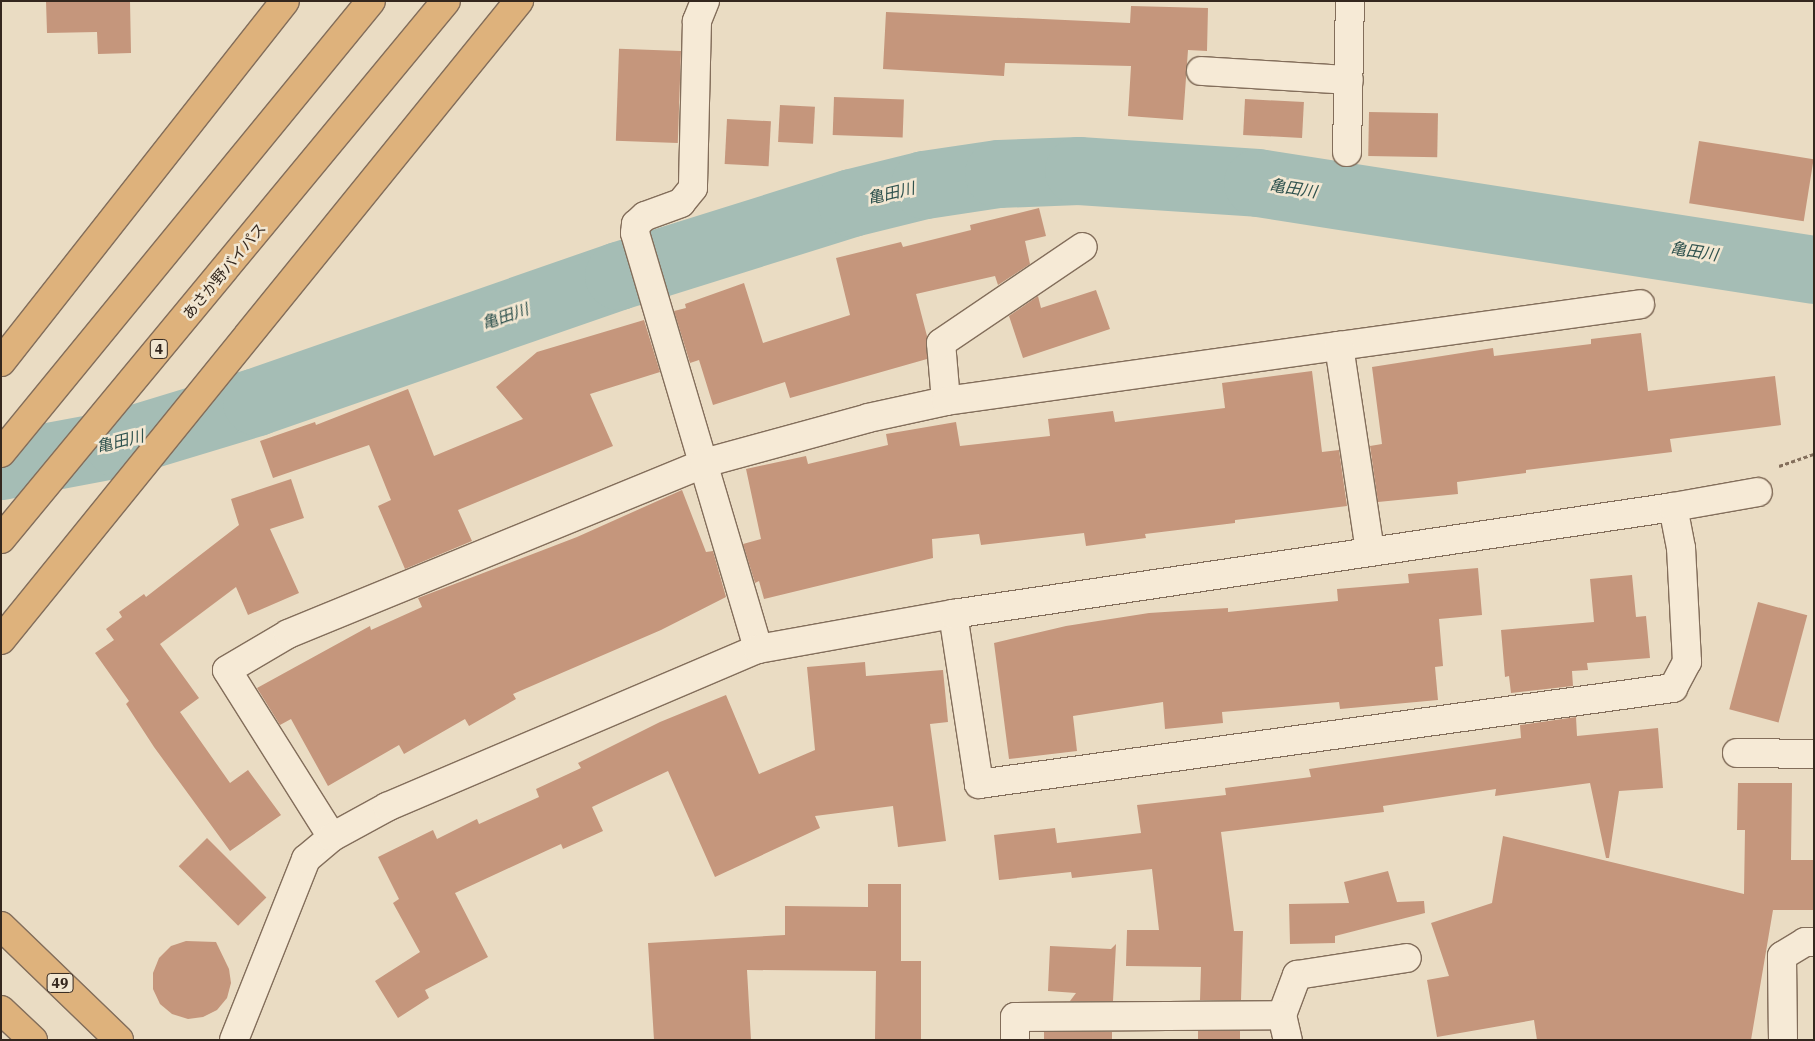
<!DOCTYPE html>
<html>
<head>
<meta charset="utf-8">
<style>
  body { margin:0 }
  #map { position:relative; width:1815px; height:1041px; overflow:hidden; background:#eadcc3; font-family:"IBM Plex Serif","Noto Sans JP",serif }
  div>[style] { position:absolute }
  .river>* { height:68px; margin:-34px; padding:0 34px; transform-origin:34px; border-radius:34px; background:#a5bdb5 }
  .building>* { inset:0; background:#c5967c; transform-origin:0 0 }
  .path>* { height:3px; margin-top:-1.5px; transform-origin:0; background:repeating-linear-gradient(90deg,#836e5b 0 4px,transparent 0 6.5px) }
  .roads { filter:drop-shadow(1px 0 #836e5b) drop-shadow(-1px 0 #836e5b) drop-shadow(0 1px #836e5b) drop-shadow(0 -1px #836e5b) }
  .minor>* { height:28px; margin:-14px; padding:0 14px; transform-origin:14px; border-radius:14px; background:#f6ead6 }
  .trunk>* { height:28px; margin:-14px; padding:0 14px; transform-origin:14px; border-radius:14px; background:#deb27c }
  span { translate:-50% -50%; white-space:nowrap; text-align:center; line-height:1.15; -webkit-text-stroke:5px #f2e7d2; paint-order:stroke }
  .shield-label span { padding:1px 4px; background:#f2e7d2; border:1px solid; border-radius:4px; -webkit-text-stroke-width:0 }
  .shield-label { font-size:14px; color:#34271e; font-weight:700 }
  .street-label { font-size:15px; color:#34271e }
  .water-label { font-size:16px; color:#2f524e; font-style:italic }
  .frame { position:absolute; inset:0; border:2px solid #34271e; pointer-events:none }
</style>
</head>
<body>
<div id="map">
  <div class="river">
    <i style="left:1px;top:466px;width:120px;rotate:-10.6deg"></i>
    <i style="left:119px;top:444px;width:144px;rotate:-16.9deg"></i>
    <i style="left:257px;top:402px;width:383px;rotate:-19.2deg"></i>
    <i style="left:619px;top:276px;width:244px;rotate:-17.4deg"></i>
    <i style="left:852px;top:203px;width:75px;rotate:-13.9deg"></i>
    <i style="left:925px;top:185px;width:75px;rotate:-8.5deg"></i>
    <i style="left:999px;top:174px;width:80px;rotate:-2.1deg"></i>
    <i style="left:1079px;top:171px;width:179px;rotate:3.8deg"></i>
    <i style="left:1258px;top:183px;width:563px;rotate:8.89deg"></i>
  </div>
  <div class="building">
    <i style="clip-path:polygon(46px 1px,130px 1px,131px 53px,98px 54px,97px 32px,47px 33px)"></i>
    <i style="clip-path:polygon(1131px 6px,1208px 8px,1207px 51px,1188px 50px,1183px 120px,1128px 116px,1131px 66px,1005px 63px,1004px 76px,883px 69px,886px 12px,1130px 23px)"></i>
    <i style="left:681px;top:51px;width:92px;height:62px;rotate:92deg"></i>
    <i style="left:834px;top:97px;width:70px;height:38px;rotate:2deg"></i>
    <i style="left:1245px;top:99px;width:59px;height:36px;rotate:3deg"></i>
    <i style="left:780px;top:105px;width:35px;height:37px;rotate:3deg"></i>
    <i style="left:1369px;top:112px;width:69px;height:44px;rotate:1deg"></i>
    <i style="left:727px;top:119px;width:44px;height:45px;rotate:3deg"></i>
    <i style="left:1699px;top:141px;width:116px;height:63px;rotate:9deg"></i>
    <i style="clip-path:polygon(1039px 208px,1046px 236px,1025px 241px,1030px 264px,998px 285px,995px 276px,916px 294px,927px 336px,927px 359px,790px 398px,785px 382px,713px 405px,699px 360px,690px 363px,674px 311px,686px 308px,685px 304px,744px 283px,763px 343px,850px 315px,836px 258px,901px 242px,903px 247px,971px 230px,970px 225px)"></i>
    <i style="clip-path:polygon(1096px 290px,1110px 329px,1023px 358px,1009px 316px,1038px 296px,1041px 308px)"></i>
    <i style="clip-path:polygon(644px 320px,660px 372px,590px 394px,613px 446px,458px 510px,472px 541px,405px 569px,378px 506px,391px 500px,369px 445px,273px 478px,260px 441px,315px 422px,316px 425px,408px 389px,434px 456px,523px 419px,496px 387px,537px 352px)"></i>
    <i style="clip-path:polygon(1641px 333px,1648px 391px,1775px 376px,1781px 425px,1670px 439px,1672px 452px,1526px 470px,1526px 473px,1457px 482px,1458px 494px,1378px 502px,1370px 446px,1382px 444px,1372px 367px,1493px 348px,1494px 356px,1591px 344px,1591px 339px)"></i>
    <i style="clip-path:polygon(1312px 371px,1322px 452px,1339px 450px,1347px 506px,1235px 520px,1235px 523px,1145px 534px,1146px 538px,1086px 546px,1084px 533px,981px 545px,979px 534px,932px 539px,933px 558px,764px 599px,759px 581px,755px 583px,743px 544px,761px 539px,746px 469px,806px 456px,808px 464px,888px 445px,886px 434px,956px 422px,960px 446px,1050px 436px,1048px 419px,1113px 411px,1115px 422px,1225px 408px,1222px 383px)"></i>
    <i style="clip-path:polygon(291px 479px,304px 518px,270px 529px,299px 593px,248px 615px,236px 587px,160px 644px,199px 698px,180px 712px,230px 783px,248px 770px,281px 815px,230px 851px,154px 747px,126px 704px,129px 701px,95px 653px,114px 640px,106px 629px,122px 617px,119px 612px,144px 594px,146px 597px,239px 525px,231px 499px)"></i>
    <i style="clip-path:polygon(682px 490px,706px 552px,713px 551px,726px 597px,661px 630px,513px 694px,516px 699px,469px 726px,465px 719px,404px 754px,399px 745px,328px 786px,291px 719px,280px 725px,257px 688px,370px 626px,371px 630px,422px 607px,418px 598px,577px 537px)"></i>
    <i style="clip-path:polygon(1478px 568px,1482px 615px,1439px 619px,1443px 666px,1435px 667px,1438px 700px,1340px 709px,1339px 702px,1222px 712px,1223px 723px,1165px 729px,1163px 702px,1073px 716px,1077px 751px,1009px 759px,994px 643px,1066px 626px,1149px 613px,1228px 608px,1228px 612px,1338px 601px,1337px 589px,1409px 583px,1408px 574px)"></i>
    <i style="clip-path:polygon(1632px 575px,1636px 617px,1646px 616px,1650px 658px,1587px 663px,1588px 670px,1572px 671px,1573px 686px,1511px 693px,1509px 676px,1505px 677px,1501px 630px,1594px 622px,1590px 579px)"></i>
    <i style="left:1758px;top:602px;width:51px;height:111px;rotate:15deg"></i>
    <i style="clip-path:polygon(865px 662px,866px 676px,943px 670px,948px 722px,930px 724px,946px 841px,898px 847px,893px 806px,815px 816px,820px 828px,715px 877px,668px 771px,592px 807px,603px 831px,563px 849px,561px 844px,455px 893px,488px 957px,425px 990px,429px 998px,398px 1018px,375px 981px,420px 952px,393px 903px,399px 899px,378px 857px,433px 830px,437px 839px,477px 819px,479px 824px,539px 797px,536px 789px,581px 768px,578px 763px,660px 722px,726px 695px,759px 774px,815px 750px,807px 667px)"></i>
    <i style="clip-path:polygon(1576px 717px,1577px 736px,1658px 728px,1663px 788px,1619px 791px,1609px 858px,1606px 858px,1590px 783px,1495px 796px,1496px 789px,1383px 806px,1384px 812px,1221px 832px,1234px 931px,1243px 931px,1241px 1000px,1200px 1000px,1201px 967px,1126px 966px,1127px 930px,1159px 930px,1152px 869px,1072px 878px,1071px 872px,999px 880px,994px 835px,1055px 828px,1057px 843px,1141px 833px,1137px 805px,1226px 795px,1225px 788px,1311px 777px,1309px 769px,1521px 738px,1520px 725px)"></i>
    <i style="clip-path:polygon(1738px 783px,1792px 783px,1791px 860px,1814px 860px,1814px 910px,1773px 910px,1751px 1040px,1537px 1040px,1534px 1020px,1437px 1037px,1427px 980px,1449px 976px,1431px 923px,1492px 903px,1503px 836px,1744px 894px,1745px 830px,1737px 830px)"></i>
    <i style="left:207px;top:838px;width:84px;height:40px;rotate:45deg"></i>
    <i style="clip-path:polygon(1388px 871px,1397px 902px,1424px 901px,1425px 913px,1335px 936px,1335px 943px,1290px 944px,1289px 904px,1349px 903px,1344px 882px)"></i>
    <i style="clip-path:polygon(868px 884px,901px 884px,901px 961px,921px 961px,921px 1040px,875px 1040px,876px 971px,747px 970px,751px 1040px,654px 1040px,648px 943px,785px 935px,785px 906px,868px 907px)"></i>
    <i style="clip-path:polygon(186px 941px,216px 942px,229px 969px,231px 983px,227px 998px,217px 1010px,203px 1017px,188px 1019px,172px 1014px,160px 1004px,153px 989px,153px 973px,159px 958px,171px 946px)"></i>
    <i style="clip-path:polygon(1116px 944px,1113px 1001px,1070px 1001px,1076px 993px,1048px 991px,1050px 946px,1111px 949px)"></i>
    <i style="left:1198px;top:1031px;width:42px;height:9px"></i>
    <i style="left:1044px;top:1032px;width:68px;height:10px"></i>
  </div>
  <div class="path">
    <i style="left:1779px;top:466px;width:37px;rotate:-19deg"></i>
  </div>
  <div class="roads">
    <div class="minor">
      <i style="left:705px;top:1px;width:22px;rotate:112deg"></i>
      <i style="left:697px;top:21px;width:167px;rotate:91.4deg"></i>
      <i style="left:693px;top:188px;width:19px;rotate:129deg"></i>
      <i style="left:681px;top:203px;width:38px;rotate:160deg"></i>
      <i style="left:645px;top:216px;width:12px;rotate:138deg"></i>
      <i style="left:636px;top:224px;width:9px;rotate:96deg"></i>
      <i style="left:635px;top:233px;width:434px;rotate:73.5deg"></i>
      <i style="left:1201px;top:71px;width:148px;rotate:3.5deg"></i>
      <i style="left:1347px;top:152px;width:151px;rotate:-88.9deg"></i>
      <i style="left:1339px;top:346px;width:304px;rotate:-7.9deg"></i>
      <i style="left:946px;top:401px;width:58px;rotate:-94.9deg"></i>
      <i style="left:941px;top:343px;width:171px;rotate:-34.1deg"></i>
      <i style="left:953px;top:614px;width:172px;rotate:81.3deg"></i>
      <i style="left:979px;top:784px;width:701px;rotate:-7.88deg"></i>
      <i style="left:1673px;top:688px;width:30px;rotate:-62deg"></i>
      <i style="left:1687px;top:662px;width:114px;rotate:-93deg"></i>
      <i style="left:1681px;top:548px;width:42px;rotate:-101deg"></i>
      <i style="left:1737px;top:753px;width:77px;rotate:0.7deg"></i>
      <i style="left:332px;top:837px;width:197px;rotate:-122.2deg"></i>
      <i style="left:227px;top:670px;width:71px;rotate:-30.5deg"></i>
      <i style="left:288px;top:634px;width:450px;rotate:-22.3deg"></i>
      <i style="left:704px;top:463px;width:170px;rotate:-15.3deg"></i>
      <i style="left:868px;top:418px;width:80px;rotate:-12.3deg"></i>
      <i style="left:946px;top:401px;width:397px;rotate:-8deg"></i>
      <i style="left:1339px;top:346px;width:208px;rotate:81.4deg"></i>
      <i style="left:1282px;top:1015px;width:43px;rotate:-69.4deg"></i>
      <i style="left:1297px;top:975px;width:111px;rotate:-8.8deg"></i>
      <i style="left:234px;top:1040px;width:195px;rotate:-68.3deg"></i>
      <i style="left:306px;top:859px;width:34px;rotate:-40deg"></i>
      <i style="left:332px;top:837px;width:63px;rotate:-28.6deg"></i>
      <i style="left:387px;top:807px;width:403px;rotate:-23.1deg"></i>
      <i style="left:758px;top:649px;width:198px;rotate:-10.2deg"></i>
      <i style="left:953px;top:614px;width:728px;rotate:-8.45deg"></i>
      <i style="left:1673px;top:507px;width:86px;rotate:-10deg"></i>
      <i style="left:1015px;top:1040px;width:23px;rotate:-90deg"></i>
      <i style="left:1015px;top:1017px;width:267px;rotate:-0.4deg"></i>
      <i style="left:1282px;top:1015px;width:26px;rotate:77deg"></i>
      <i style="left:1783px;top:1040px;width:84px;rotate:-90.7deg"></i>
      <i style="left:1782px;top:956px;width:27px;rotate:-31deg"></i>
      <i style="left:1805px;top:942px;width:9px"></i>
    </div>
    <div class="trunk">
      <i style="left:1px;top:362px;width:459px;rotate:-51.8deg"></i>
      <i style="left:1px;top:453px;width:584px;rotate:-50.7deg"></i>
      <i style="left:1px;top:539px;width:698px;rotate:-50.4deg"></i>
      <i style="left:1px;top:640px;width:823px;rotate:-50.97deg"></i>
      <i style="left:1px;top:926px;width:164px;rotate:44deg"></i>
      <i style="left:1px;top:1010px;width:44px;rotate:43.2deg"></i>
    </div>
  </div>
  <div class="shield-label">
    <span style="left:159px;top:349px">4</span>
    <span style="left:60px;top:983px">49</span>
  </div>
  <div class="street-label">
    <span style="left:224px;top:271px;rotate:-50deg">あさか野バイパス</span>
  </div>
  <div class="water-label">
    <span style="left:1293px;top:188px;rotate:9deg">亀田川</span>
    <span style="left:891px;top:193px;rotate:-13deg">亀田川</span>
    <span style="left:1694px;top:251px;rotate:9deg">亀田川</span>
    <span style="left:505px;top:316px;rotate:-19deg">亀田川</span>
    <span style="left:120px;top:441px;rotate:-14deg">亀田川</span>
  </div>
  <div class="frame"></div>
</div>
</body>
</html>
